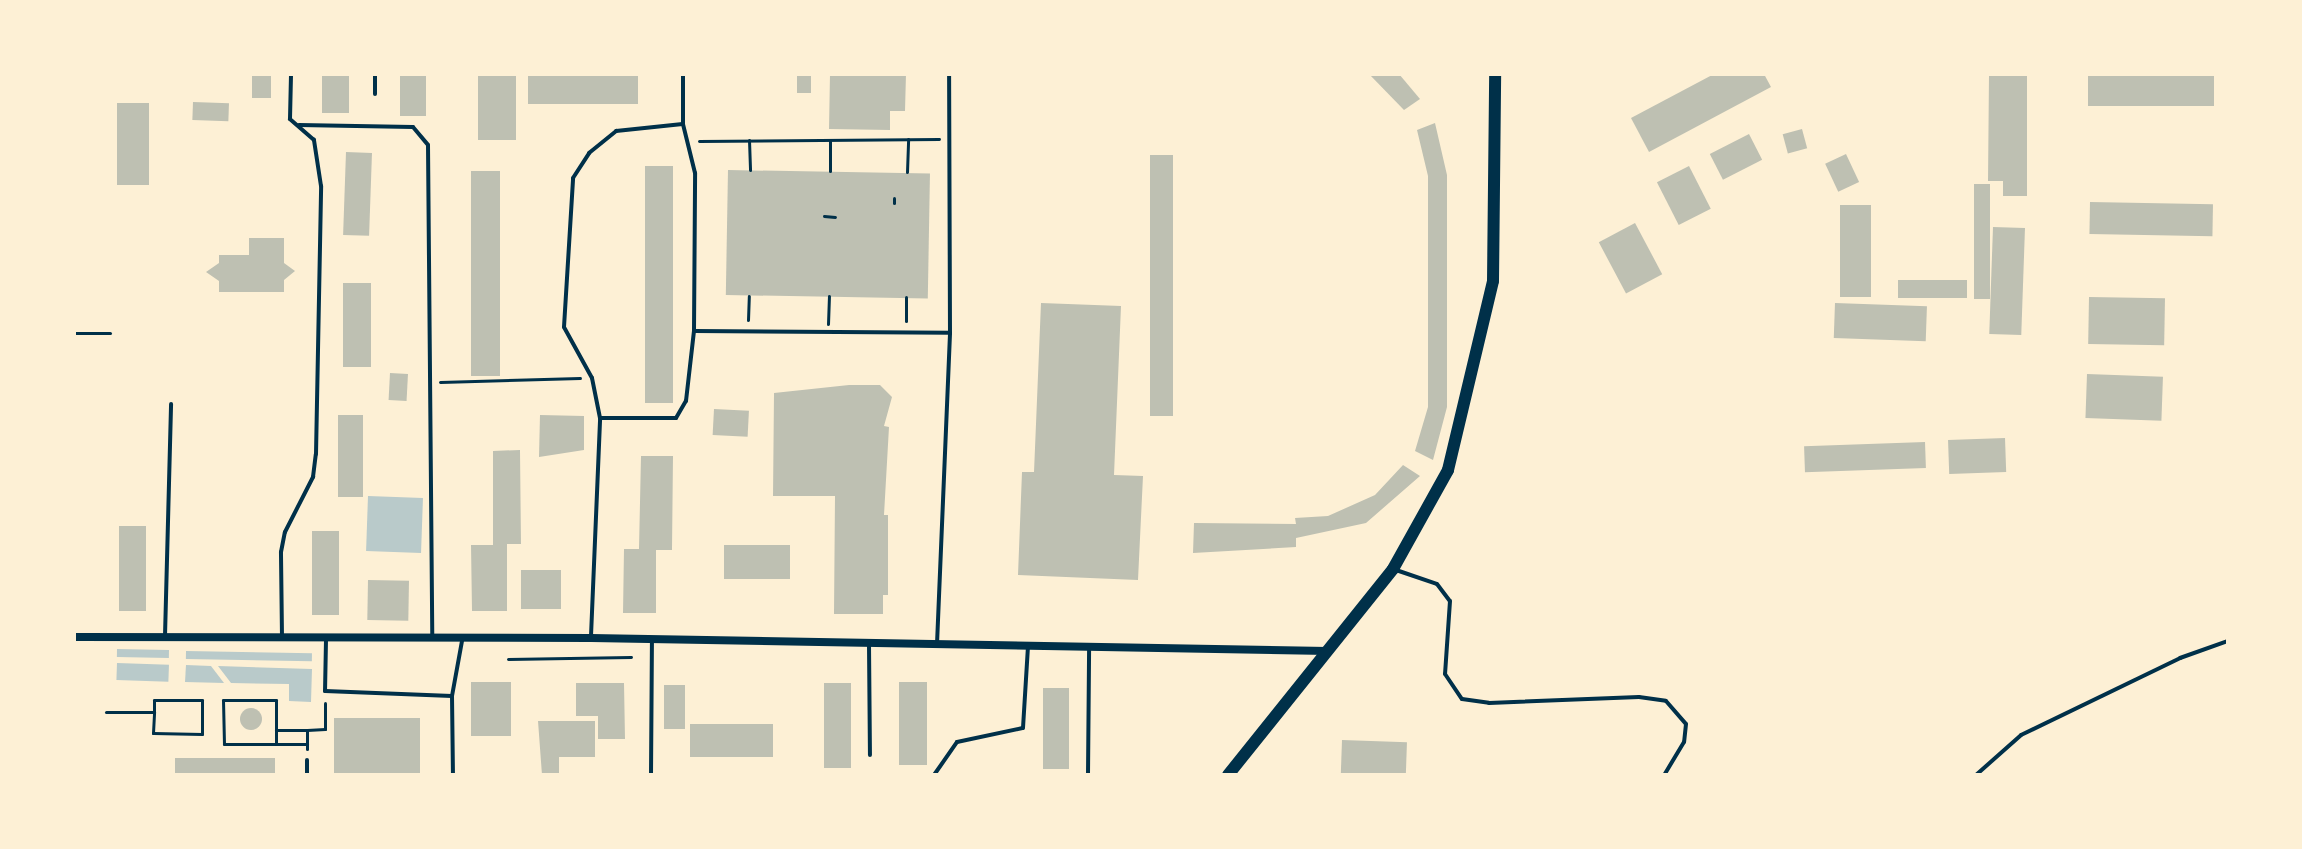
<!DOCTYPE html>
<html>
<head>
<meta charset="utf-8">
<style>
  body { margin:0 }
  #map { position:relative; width:2302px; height:849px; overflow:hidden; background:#fdf0d5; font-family:Arial,sans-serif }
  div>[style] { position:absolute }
  .green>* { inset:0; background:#b9caca; transform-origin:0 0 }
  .building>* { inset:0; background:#bec0b2; transform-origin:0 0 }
  .round { border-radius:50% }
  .path>* { height:3px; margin:-1.5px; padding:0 1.5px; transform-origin:1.5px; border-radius:1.5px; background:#003049 }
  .service>* { height:4px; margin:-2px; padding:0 2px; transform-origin:2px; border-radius:2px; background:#003049 }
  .minor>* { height:8px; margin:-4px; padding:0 4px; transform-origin:4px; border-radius:4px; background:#003049 }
  .primary>* { height:12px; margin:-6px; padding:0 6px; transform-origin:6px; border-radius:6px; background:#003049 }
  span { translate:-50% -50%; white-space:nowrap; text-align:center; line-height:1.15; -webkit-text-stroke:6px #fdf0d5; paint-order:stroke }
  .frame { position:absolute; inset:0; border:76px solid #fdf0d5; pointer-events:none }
</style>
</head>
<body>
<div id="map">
  <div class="green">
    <i style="left:368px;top:496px;width:55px;height:55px;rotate:2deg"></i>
    <i style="left:117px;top:649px;width:52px;height:8px;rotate:1deg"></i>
    <i style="left:186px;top:651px;width:126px;height:8px;rotate:1deg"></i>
    <i style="left:117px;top:663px;width:52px;height:17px;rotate:2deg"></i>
    <i style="clip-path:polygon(186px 665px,211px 666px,224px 683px,185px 682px)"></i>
    <i style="clip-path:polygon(218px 666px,312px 669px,311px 702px,289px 701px,289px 684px,231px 683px)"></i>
  </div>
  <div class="building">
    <i style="left:252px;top:74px;width:19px;height:24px"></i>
    <i style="left:322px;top:74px;width:27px;height:39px"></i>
    <i style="left:400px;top:74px;width:26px;height:42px"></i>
    <i style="left:478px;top:74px;width:38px;height:66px"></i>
    <i style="left:528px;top:74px;width:110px;height:30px"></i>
    <i style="left:797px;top:74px;width:14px;height:19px"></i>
    <i style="clip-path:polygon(830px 74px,906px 74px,905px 111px,890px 111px,890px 130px,829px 129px)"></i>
    <i style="clip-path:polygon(1369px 74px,1399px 74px,1420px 99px,1404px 110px)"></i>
    <i style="clip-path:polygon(1714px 74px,1764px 74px,1771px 87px,1649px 152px,1631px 118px)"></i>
    <i style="clip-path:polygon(1989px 74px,2027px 74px,2027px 196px,2003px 196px,2003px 181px,1988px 181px)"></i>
    <i style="left:2088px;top:74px;width:126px;height:32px"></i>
    <i style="left:193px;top:102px;width:36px;height:18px;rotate:2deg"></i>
    <i style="left:149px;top:103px;width:82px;height:32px;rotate:90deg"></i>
    <i style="clip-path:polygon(1435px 123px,1447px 175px,1447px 407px,1433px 460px,1415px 451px,1428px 407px,1428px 176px,1417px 130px)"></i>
    <i style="left:1802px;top:129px;width:20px;height:20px;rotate:75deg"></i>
    <i style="left:1749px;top:134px;width:29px;height:44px;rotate:63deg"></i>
    <i style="left:346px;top:152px;width:26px;height:83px;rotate:2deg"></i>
    <i style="left:1846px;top:154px;width:31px;height:23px;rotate:65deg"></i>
    <i style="left:1150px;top:155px;width:23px;height:261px"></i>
    <i style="left:645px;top:166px;width:28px;height:237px"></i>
    <i style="left:1689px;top:166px;width:48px;height:36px;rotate:63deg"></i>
    <i style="left:728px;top:170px;width:202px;height:125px;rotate:1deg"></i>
    <i style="left:471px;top:171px;width:29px;height:205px"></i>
    <i style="left:1974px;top:184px;width:16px;height:115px"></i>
    <i style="left:2090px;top:202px;width:123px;height:32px;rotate:1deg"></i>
    <i style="left:1840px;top:205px;width:31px;height:92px"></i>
    <i style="left:1635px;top:223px;width:58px;height:41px;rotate:62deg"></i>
    <i style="left:1993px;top:227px;width:32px;height:107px;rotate:2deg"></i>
    <i style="clip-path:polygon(249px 238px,284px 238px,284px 263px,295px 271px,284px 280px,284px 292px,219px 292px,219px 281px,206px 272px,219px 263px,219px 255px,249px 255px)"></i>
    <i style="left:1898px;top:280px;width:69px;height:18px"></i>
    <i style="left:343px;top:283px;width:28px;height:84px"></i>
    <i style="left:2089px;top:297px;width:76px;height:47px;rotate:1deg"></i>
    <i style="clip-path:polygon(1041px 303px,1121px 306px,1114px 475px,1143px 476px,1138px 580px,1018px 575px,1022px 472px,1034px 472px)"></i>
    <i style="left:1835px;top:303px;width:92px;height:35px;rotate:2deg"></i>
    <i style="left:390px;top:373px;width:18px;height:27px;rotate:3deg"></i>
    <i style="left:2087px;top:374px;width:76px;height:44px;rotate:2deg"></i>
    <i style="clip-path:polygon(849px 385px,880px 385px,892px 397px,884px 426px,889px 427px,884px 515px,888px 515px,888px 595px,883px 595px,883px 614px,834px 614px,835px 496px,773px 496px,774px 393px)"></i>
    <i style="left:714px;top:409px;width:35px;height:26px;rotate:3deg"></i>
    <i style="left:338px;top:415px;width:25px;height:82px"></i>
    <i style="clip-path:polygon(540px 415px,584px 416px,584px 450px,539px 457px)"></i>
    <i style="left:2005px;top:438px;width:34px;height:57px;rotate:88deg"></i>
    <i style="left:1925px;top:442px;width:26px;height:121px;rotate:88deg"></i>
    <i style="clip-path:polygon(520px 450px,521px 544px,507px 544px,507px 611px,472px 611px,471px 545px,493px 545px,493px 451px)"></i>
    <i style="clip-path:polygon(641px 456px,673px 456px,672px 550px,656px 550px,656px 613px,623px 613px,624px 549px,639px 549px)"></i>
    <i style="clip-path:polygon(1403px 465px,1420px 476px,1366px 523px,1296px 538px,1296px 547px,1193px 553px,1194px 523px,1296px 524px,1295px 518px,1328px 516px,1375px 495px)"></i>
    <i style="left:119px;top:526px;width:27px;height:85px"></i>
    <i style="left:312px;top:531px;width:27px;height:84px"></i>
    <i style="left:724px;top:545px;width:66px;height:34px"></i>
    <i style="left:521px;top:570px;width:40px;height:39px"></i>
    <i style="left:368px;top:580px;width:41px;height:40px;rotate:1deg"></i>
    <i style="left:471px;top:682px;width:40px;height:54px"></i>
    <i style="left:899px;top:682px;width:28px;height:83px"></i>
    <i style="clip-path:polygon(576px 683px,624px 683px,625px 739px,598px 739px,598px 716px,576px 716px)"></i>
    <i style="left:824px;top:683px;width:27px;height:85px"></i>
    <i style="left:664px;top:685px;width:21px;height:44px"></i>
    <i style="left:1043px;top:688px;width:26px;height:81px"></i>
    <i class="round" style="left:240px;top:708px;width:22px;height:22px"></i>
    <i style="left:334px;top:718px;width:86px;height:57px"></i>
    <i style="clip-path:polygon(538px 721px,595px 721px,595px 757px,559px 757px,559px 775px,542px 775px)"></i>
    <i style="left:690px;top:724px;width:83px;height:33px"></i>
    <i style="left:1342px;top:740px;width:65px;height:35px;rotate:2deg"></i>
    <i style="left:275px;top:758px;width:17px;height:100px;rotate:90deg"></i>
  </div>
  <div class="path">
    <i style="left:749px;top:140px;width:30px;rotate:88deg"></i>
    <i style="left:830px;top:140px;width:31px;rotate:90deg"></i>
    <i style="left:699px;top:141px;width:240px;rotate:-0.5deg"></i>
    <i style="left:907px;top:172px;width:33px;rotate:-88deg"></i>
    <i style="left:894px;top:203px;width:5px;rotate:-90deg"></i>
    <i style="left:824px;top:216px;width:11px;rotate:5deg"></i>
    <i style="left:748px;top:320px;width:24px;rotate:-88deg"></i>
    <i style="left:906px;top:321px;width:24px;rotate:-90deg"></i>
    <i style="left:828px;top:324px;width:28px;rotate:-88deg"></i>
    <i style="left:74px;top:333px;width:36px"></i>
    <i style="left:440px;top:382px;width:140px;rotate:-1.6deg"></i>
    <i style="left:508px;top:659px;width:123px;rotate:-0.9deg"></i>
    <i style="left:106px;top:712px;width:48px"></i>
    <i style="left:154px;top:712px;width:12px;rotate:-90deg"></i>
    <i style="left:154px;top:700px;width:48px"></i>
    <i style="left:202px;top:700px;width:34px;rotate:90deg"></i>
    <i style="left:202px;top:734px;width:49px;rotate:-178.8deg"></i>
    <i style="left:153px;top:733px;width:21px;rotate:-87deg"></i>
    <i style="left:276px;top:730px;width:30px;rotate:-90deg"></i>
    <i style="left:276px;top:700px;width:53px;rotate:180deg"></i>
    <i style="left:223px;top:700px;width:44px;rotate:88.7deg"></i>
    <i style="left:224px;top:744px;width:52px"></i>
    <i style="left:276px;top:744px;width:14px;rotate:-90deg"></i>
    <i style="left:276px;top:730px;width:31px"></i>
    <i style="left:276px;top:744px;width:31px"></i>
    <i style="left:307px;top:749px;width:19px;rotate:-90deg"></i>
    <i style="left:307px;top:730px;width:18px;rotate:-3deg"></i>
    <i style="left:325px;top:729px;width:26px;rotate:-90deg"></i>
  </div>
  <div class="service">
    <i style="left:375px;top:94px;width:20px;rotate:-90deg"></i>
    <i style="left:299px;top:125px;width:114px;rotate:1deg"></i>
    <i style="left:413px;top:127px;width:23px;rotate:50deg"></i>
    <i style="left:428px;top:145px;width:494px;rotate:89.5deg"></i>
    <i style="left:694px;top:331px;width:256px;rotate:0.4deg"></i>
    <i style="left:600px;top:418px;width:41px;rotate:-101.3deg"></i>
    <i style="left:592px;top:378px;width:58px;rotate:-118.8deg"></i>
    <i style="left:564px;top:327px;width:149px;rotate:-86.5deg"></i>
    <i style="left:573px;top:178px;width:30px;rotate:-57deg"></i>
    <i style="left:589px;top:153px;width:35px;rotate:-39deg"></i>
    <i style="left:616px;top:131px;width:67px;rotate:-6deg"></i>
    <i style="left:1396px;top:570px;width:43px;rotate:18.9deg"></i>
    <i style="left:1437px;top:584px;width:21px;rotate:53deg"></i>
    <i style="left:1450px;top:601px;width:73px;rotate:93.9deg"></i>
    <i style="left:1445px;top:674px;width:30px;rotate:56deg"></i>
    <i style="left:1462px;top:699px;width:27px;rotate:8deg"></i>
    <i style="left:1489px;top:703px;width:150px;rotate:-2.3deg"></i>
    <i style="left:1639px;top:697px;width:27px;rotate:8deg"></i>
    <i style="left:1666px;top:701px;width:30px;rotate:49deg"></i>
    <i style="left:1686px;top:724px;width:18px;rotate:96deg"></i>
    <i style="left:1684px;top:742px;width:39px;rotate:121deg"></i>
    <i style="left:165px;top:636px;width:232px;rotate:-88.5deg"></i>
    <i style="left:591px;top:636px;width:218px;rotate:-87.6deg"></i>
    <i style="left:600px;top:418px;width:76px"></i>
    <i style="left:676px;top:418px;width:20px;rotate:-60deg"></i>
    <i style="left:686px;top:401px;width:70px;rotate:-83.5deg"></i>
    <i style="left:694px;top:331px;width:158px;rotate:-89.6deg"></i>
    <i style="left:695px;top:173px;width:50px;rotate:-103.8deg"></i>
    <i style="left:683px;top:124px;width:50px;rotate:-90deg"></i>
    <i style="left:282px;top:637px;width:85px;rotate:-90.7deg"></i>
    <i style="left:281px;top:552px;width:20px;rotate:-79deg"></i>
    <i style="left:285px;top:532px;width:62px;rotate:-63deg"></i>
    <i style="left:313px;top:477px;width:23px;rotate:-83deg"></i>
    <i style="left:316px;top:454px;width:268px;rotate:-88.9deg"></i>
    <i style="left:321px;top:186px;width:47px;rotate:-98.7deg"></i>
    <i style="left:314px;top:140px;width:32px;rotate:-139deg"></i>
    <i style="left:290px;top:119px;width:45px;rotate:-88.7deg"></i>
    <i style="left:326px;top:640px;width:51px;rotate:91.1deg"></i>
    <i style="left:325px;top:691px;width:127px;rotate:2.3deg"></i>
    <i style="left:452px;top:696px;width:56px;rotate:-79.7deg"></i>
    <i style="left:937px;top:644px;width:311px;rotate:-87.6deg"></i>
    <i style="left:950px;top:333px;width:259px;rotate:-90.2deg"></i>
    <i style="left:869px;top:645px;width:110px;rotate:89.5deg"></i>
    <i style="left:452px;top:696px;width:79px;rotate:89.3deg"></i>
    <i style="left:307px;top:760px;width:15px;rotate:90deg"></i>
    <i style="left:651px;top:775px;width:134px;rotate:-89.6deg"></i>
    <i style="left:792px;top:775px;width:7px"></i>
    <i style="left:934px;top:775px;width:40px;rotate:-55.1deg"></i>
    <i style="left:957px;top:742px;width:67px;rotate:-12deg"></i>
    <i style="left:1023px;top:728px;width:81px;rotate:-86.5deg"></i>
    <i style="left:1088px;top:775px;width:127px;rotate:-89.5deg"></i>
    <i style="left:1976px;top:775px;width:60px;rotate:-41.6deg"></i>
    <i style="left:2021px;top:735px;width:177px;rotate:-25.8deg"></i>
    <i style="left:2180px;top:658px;width:51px;rotate:-19.5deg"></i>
  </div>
  <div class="minor">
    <i style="left:74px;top:637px;width:517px;rotate:0.11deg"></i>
    <i style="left:591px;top:638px;width:737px;rotate:1.01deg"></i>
  </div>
  <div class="primary">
    <i style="left:1228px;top:775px;width:264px;rotate:-51.3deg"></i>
    <i style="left:1393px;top:569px;width:113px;rotate:-60.9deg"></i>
    <i style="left:1448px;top:470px;width:194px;rotate:-76.6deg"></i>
    <i style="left:1493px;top:281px;width:207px;rotate:-89.4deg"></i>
  </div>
  <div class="frame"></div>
</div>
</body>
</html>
